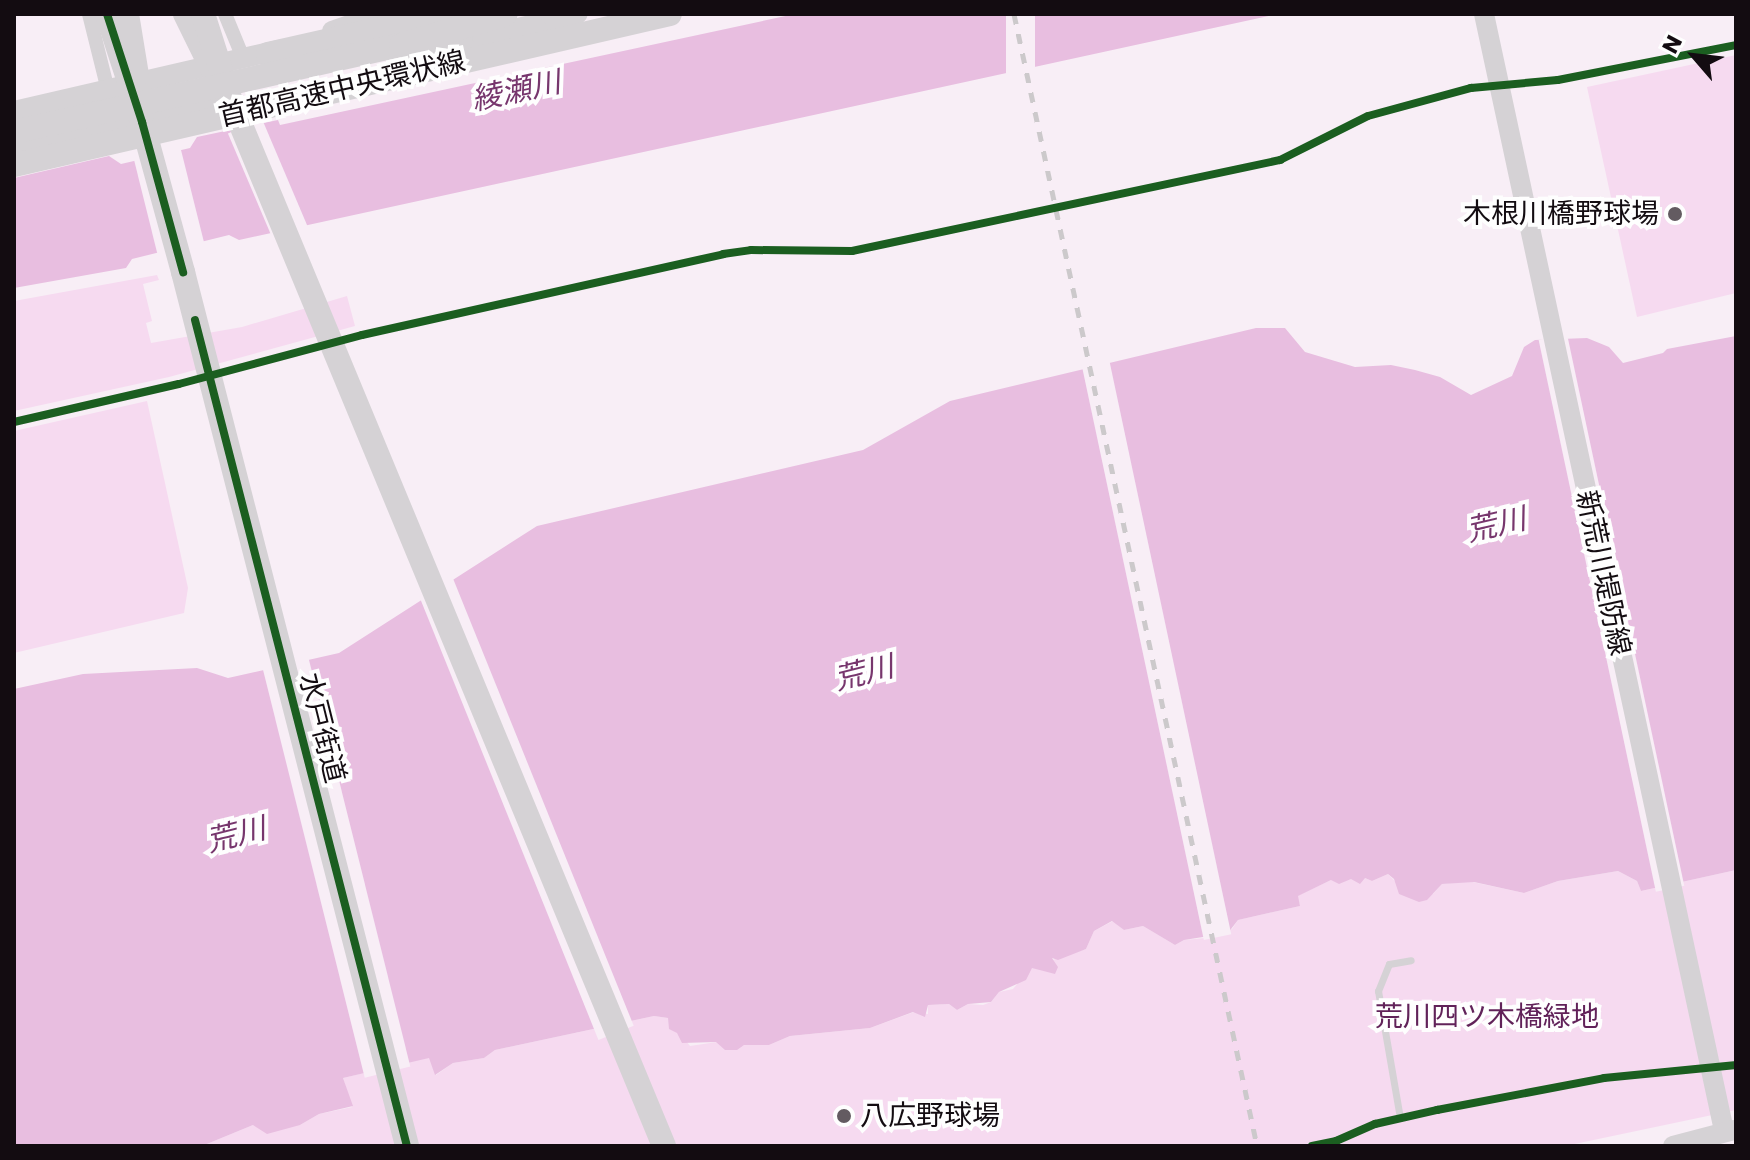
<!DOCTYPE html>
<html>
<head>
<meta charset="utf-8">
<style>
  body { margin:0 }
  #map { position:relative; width:1750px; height:1160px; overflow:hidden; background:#f8eef6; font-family:Poppins,"Noto Sans JP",sans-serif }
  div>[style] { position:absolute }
  .green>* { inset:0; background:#f6daf0 }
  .water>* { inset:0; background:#e8bee0 }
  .pier>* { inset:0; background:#f8eef6; transform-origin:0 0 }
  .lane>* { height:7px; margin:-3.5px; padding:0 3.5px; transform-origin:3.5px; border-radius:3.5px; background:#d5d2d5 }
  .street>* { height:14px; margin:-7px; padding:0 7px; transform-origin:7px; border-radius:7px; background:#d5d2d5 }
  .secondary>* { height:20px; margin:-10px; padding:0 10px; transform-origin:10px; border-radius:10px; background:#d5d2d5 }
  .highway>* { height:24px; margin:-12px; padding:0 12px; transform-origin:12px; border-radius:12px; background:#d5d2d5 }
  .rail>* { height:5px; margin-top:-2.5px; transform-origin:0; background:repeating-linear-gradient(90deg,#ccc9cb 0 10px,transparent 0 20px) }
  .cycleway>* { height:8px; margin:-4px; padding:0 4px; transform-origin:4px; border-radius:4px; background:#1b5e20 }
  .dots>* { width:22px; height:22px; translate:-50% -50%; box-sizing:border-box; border:4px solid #fefefe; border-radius:50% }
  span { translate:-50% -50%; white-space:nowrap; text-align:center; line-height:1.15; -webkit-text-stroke:8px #fefefe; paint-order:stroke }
  .street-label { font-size:28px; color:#130c11 }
  .poi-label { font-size:28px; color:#130c11 }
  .right { translate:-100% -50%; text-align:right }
  .left { translate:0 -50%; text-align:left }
  .park-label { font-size:28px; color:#612259 }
  .water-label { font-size:30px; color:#77366d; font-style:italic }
  .frame { position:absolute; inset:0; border:16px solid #130c11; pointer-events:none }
  .north { position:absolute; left:1654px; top:16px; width:80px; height:80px; -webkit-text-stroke:6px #fefefe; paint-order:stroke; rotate:298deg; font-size:22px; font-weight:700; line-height:32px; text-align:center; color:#130c11 }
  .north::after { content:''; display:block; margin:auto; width:28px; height:36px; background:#130c11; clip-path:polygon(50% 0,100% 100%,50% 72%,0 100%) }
</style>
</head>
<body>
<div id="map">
  <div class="green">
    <i style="clip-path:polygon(1736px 55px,1736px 293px,1637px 317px,1587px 87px)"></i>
    <i style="clip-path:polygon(157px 275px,159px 280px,143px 284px,152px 321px,146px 323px,151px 343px,242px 327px,347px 296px,355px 326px,169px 377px,14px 411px,14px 301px)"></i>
    <i style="clip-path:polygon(147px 401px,188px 588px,184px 613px,14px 653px,14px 431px)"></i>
    <i style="clip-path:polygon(1736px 870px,1736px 1110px,1565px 1146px,202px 1146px,253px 1125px,300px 1125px,319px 1114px,352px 1107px,343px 1078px,430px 1057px,436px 1075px,453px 1063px,484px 1058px,495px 1050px,654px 1016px,668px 1018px,690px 1046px,717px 1042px,725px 1049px,744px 1045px,769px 1045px,790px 1036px,870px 1028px,914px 1012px,928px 1014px,928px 1005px,949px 1004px,957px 1010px,968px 1004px,983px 1005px,991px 1002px,999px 992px,1013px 989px,1031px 967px,1086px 949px,1094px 931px,1113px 921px,1124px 930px,1143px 926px,1175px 945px,1184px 940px,1205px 938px,1232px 929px,1238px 920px,1300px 906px,1297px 896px,1331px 880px,1365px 878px,1372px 881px,1388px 874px,1397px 883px,1433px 894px,1442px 884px,1468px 881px,1524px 893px,1558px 881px,1618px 871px,1637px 881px,1641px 891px)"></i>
  </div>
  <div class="water">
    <i style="clip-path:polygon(795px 14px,1278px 14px,239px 240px,229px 235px,132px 259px,126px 268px,14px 288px,14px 178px,109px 156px,121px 164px,190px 148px,197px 137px,278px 120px,280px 125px)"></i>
    <i style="clip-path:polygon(1256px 328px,1285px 328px,1305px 352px,1355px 367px,1391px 365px,1415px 370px,1440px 377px,1471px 395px,1512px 376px,1524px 347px,1535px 340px,1587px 338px,1609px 347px,1623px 363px,1663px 353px,1667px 349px,1736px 336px,1736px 870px,1641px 891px,1637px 881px,1618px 871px,1558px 881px,1524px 893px,1474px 882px,1442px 884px,1427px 900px,1419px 902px,1399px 894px,1394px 879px,1388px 874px,1372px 881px,1365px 878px,1360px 884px,1351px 879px,1339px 884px,1331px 880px,1298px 896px,1300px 906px,1238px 920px,1228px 933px,1184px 940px,1175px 945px,1143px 926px,1124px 930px,1112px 921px,1094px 931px,1086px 949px,1058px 960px,1052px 958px,1058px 967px,1055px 974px,1032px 968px,1026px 980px,999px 992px,991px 1002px,968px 1004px,957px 1010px,949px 1004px,928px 1005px,925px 1017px,913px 1012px,870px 1028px,790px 1036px,769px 1045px,744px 1045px,737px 1050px,725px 1050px,716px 1042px,682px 1043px,677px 1033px,669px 1029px,668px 1018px,654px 1016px,495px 1050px,484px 1058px,453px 1063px,435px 1075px,429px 1058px,343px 1078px,353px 1106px,319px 1114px,300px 1125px,267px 1134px,253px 1125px,202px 1146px,14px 1146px,14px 689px,83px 674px,197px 668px,228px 678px,339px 653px,537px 526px,863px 450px,950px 401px)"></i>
  </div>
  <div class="pier">
    <i style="left:1006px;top:14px;width:29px;height:61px"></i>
    <i style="left:262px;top:119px;width:119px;height:37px;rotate:67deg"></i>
    <i style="left:180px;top:146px;width:103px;height:48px;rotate:76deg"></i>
    <i style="left:1567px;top:334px;width:564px;height:29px;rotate:78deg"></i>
    <i style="left:1109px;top:359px;width:588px;height:28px;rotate:78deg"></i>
    <i style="left:452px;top:576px;width:485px;height:38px;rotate:68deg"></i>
    <i style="left:308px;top:656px;width:423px;height:47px;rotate:76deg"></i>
  </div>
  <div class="lane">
    <i style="left:1400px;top:1118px;width:129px;rotate:-99.8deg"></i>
    <i style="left:1378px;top:991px;width:29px;rotate:-68deg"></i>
    <i style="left:1389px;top:964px;width:22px;rotate:-10deg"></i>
  </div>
  <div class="street">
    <i style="left:89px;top:14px;width:78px;rotate:76deg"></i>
    <i style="left:225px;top:14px;width:50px;rotate:67.6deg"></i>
  </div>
  <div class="secondary">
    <i style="left:1484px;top:14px;width:1142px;rotate:77.87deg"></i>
    <i style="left:332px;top:31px;width:52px;rotate:-19.1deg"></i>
    <i style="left:410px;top:53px;width:172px;rotate:-13.1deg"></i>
    <i style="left:14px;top:111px;width:276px;rotate:-13deg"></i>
    <i style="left:14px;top:146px;width:202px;rotate:-13.1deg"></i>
    <i style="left:1673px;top:1146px;width:63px;rotate:-14.7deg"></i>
  </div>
  <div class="highway">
    <i style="left:107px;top:14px;width:114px;rotate:72deg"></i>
    <i style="left:142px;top:122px;width:156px;rotate:74.7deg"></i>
    <i style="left:183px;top:272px;width:902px;rotate:75.62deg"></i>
    <i style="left:127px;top:14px;width:62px;rotate:80.7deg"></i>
    <i style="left:185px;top:14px;width:64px;rotate:63.8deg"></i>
    <i style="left:203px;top:14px;width:91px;rotate:72.2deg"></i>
    <i style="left:231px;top:101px;width:1131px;rotate:67.49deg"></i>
    <i style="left:484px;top:36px;width:52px;rotate:-6.6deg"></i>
    <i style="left:268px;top:54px;width:182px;rotate:-12.7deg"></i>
    <i style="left:14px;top:132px;width:397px;rotate:-12.7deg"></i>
    <i style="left:401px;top:45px;width:109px;rotate:-16.4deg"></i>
    <i style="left:14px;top:165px;width:673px;rotate:-12.96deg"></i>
  </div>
  <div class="rail">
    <i style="left:1014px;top:14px;width:1158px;rotate:77.88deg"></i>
  </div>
  <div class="cycleway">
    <i style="left:107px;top:14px;width:114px;rotate:72deg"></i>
    <i style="left:142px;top:122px;width:156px;rotate:74.7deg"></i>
    <i style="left:195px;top:320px;width:853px;rotate:75.61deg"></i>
    <i style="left:14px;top:422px;width:169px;rotate:-13deg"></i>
    <i style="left:179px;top:384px;width:189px;rotate:-15deg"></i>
    <i style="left:362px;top:335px;width:370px;rotate:-12.6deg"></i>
    <i style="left:723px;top:254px;width:28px;rotate:-8deg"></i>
    <i style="left:751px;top:250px;width:101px;rotate:0.6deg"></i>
    <i style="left:852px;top:251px;width:438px;rotate:-12deg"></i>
    <i style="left:1280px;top:160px;width:98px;rotate:-26.6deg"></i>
    <i style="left:1368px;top:116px;width:107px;rotate:-15.2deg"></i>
    <i style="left:1471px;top:88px;width:87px;rotate:-5.3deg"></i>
    <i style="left:1558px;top:80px;width:181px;rotate:-11.1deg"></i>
    <i style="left:1312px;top:1146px;width:25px;rotate:-12deg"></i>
    <i style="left:1336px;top:1141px;width:43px;rotate:-23.6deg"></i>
    <i style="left:1375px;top:1124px;width:64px;rotate:-12.7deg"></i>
    <i style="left:1437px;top:1110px;width:170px;rotate:-10.8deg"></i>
    <i style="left:1604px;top:1078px;width:133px;rotate:-5.6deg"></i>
  </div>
  <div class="dots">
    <i style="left:1675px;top:214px;background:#635b61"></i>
    <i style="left:844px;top:1116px;background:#635b61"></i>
  </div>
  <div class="street-label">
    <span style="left:342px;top:89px;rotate:-13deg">首都高速中央環状線</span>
    <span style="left:1603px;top:573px;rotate:78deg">新荒川堤防線</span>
    <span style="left:322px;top:728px;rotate:76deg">水戸街道</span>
  </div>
  <div class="poi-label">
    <span class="right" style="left:1659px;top:214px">木根川橋野球場</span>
    <span class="left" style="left:860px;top:1116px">八広野球場</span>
  </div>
  <div class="park-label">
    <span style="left:1487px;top:1017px">荒川四ツ木橋緑地</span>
  </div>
  <div class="water-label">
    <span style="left:516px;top:91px;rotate:-12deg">綾瀬川</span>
    <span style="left:1496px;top:525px;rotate:-13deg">荒川</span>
    <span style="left:864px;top:673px;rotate:-14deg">荒川</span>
    <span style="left:236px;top:835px;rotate:-14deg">荒川</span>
  </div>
  <div class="frame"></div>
  <div class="north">N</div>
</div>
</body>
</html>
